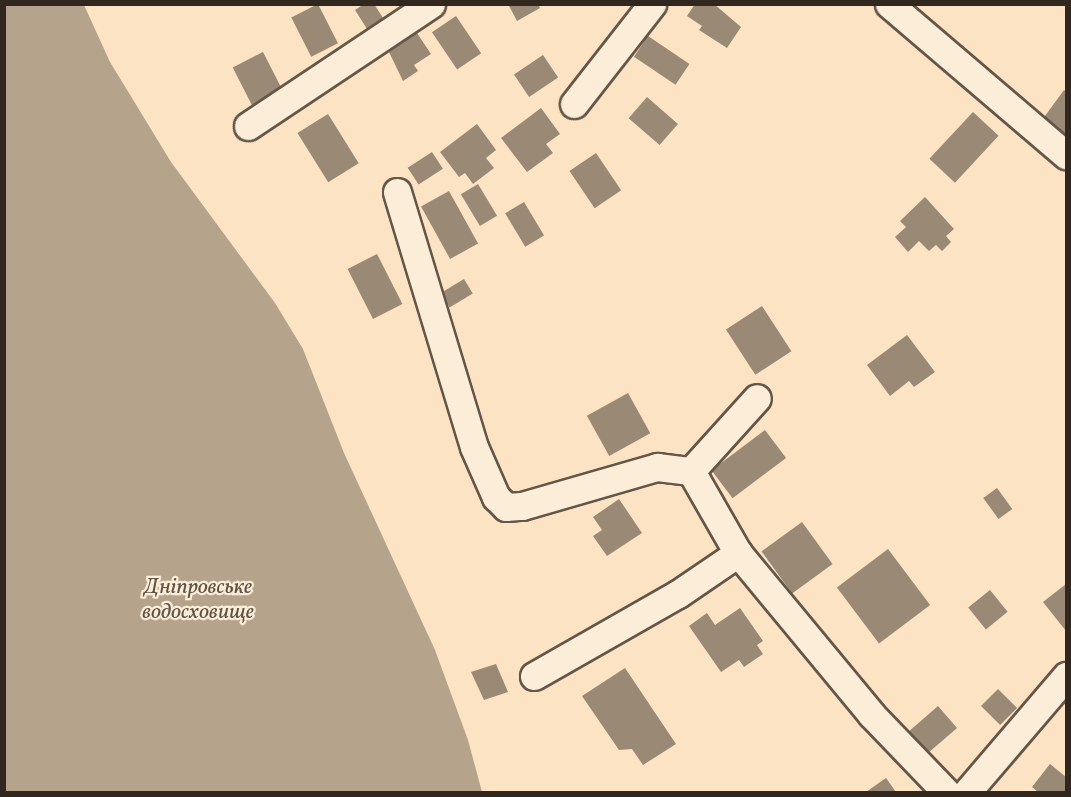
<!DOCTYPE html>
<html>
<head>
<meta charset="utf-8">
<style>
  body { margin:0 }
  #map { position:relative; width:1071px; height:797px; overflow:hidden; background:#fbe3c3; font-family:Vollkorn,serif }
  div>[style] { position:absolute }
  .water>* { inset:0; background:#b6a38b }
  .building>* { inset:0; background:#9a8974; transform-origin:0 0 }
  .roads { filter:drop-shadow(2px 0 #645648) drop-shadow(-2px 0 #645648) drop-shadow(0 2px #645648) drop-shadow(0 -2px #645648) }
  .minor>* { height:27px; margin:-13.5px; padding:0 13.5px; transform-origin:13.5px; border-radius:13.5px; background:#fcedd8 }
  span { translate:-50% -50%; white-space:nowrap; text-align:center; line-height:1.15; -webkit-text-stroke:4.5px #fcedd8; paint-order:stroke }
  .water-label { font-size:22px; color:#605245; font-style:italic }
  .frame { position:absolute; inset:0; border:6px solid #31271f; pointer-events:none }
</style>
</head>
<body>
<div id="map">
  <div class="water">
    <i style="clip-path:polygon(5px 4px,84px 5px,110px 62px,171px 162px,275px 303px,303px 349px,344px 453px,435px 650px,468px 740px,482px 792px,5px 792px)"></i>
  </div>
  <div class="building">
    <i style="left:318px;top:4px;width:44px;height:30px;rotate:63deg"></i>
    <i style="clip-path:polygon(364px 4px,374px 4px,385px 21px,369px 32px,355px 10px)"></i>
    <i style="clip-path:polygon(508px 4px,538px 4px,540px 8px,517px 21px)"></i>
    <i style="clip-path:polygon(695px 4px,714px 4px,741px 27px,727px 48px,699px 30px,702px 26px,687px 16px)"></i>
    <i style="left:456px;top:16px;width:45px;height:29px;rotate:56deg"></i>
    <i style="clip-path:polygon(417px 33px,431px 54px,414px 65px,418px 71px,403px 81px,389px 52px)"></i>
    <i style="left:648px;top:36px;width:50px;height:25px;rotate:34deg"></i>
    <i style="left:263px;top:52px;width:45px;height:34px;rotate:63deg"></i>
    <i style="left:543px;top:55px;width:27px;height:35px;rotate:56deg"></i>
    <i style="clip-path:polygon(1064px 90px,1066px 92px,1066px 139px,1042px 120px)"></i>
    <i style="left:647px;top:97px;width:41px;height:28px;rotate:41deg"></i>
    <i style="clip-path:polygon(541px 108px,560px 134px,546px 144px,553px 153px,527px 172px,501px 138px)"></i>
    <i style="left:973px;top:112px;width:35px;height:64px;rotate:43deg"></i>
    <i style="left:328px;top:114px;width:58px;height:36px;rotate:58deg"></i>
    <i style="clip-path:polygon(477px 124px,496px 150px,486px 158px,494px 168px,473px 184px,465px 173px,459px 177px,440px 152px)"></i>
    <i style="left:432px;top:152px;width:20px;height:29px;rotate:57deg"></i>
    <i style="left:596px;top:153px;width:45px;height:32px;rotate:56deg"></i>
    <i style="left:478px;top:184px;width:37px;height:20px;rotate:59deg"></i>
    <i style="left:449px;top:191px;width:60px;height:32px;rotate:61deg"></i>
    <i style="clip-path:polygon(925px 197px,954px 229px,946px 236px,951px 242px,942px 251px,936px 245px,929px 251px,919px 241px,908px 252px,895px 237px,906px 227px,900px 221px)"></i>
    <i style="left:524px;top:202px;width:39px;height:22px;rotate:59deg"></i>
    <i style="left:377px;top:254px;width:56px;height:33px;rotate:63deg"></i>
    <i style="left:464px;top:279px;width:17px;height:27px;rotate:59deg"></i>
    <i style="left:762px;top:306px;width:54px;height:43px;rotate:57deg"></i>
    <i style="clip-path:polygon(907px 335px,935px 372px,914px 387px,909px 381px,890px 396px,867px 365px)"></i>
    <i style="left:628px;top:393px;width:46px;height:47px;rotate:61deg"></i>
    <i style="left:765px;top:430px;width:35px;height:67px;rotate:53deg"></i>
    <i style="left:997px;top:488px;width:26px;height:17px;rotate:54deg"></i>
    <i style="clip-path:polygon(619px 499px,642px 533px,607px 556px,593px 536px,602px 530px,593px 517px)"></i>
    <i style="left:802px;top:522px;width:52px;height:50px;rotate:54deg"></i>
    <i style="left:888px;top:549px;width:70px;height:64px;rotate:53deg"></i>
    <i style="clip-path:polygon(1066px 584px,1066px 631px,1043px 602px)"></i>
    <i style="left:990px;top:590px;width:28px;height:28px;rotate:51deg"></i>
    <i style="clip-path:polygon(740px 608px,763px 641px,757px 645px,763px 654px,744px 667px,739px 660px,721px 672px,689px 626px,707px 613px,715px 625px)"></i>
    <i style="clip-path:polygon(496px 664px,508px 692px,484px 700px,471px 672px)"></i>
    <i style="clip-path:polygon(625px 668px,676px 744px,643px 765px,632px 749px,619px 750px,582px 696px)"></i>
    <i style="left:998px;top:689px;width:27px;height:24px;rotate:45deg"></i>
    <i style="left:938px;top:706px;width:29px;height:38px;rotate:49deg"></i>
    <i style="clip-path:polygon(1050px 764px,1066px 777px,1066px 792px,1038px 792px,1032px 787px)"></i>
    <i style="clip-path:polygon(886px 778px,896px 792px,866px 792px)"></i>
  </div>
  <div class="roads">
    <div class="minor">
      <i style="left:889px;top:4px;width:233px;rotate:40.5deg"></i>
      <i style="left:574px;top:104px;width:127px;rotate:-52deg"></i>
      <i style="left:248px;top:126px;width:220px;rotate:-33.7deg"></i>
      <i style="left:397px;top:192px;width:266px;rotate:73.2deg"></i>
      <i style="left:474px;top:447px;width:55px;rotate:66.3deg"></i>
      <i style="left:496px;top:497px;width:14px;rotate:45deg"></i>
      <i style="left:506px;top:507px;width:16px;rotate:-4deg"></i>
      <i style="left:522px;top:506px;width:141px;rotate:-16.1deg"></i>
      <i style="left:657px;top:467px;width:34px;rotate:7deg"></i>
      <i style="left:691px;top:471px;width:95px;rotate:60.2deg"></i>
      <i style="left:738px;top:553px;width:209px;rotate:50.4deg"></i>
      <i style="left:871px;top:714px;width:108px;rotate:46.1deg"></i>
      <i style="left:691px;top:471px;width:98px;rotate:-47.9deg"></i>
      <i style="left:534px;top:676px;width:166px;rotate:-29.7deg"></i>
      <i style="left:678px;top:594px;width:73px;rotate:-34.3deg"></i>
      <i style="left:967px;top:792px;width:153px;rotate:-49.5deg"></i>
    </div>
  </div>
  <div class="water-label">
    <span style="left:198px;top:600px">Дніпровське<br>водосховище</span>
  </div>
  <div class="frame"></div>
</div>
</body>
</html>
